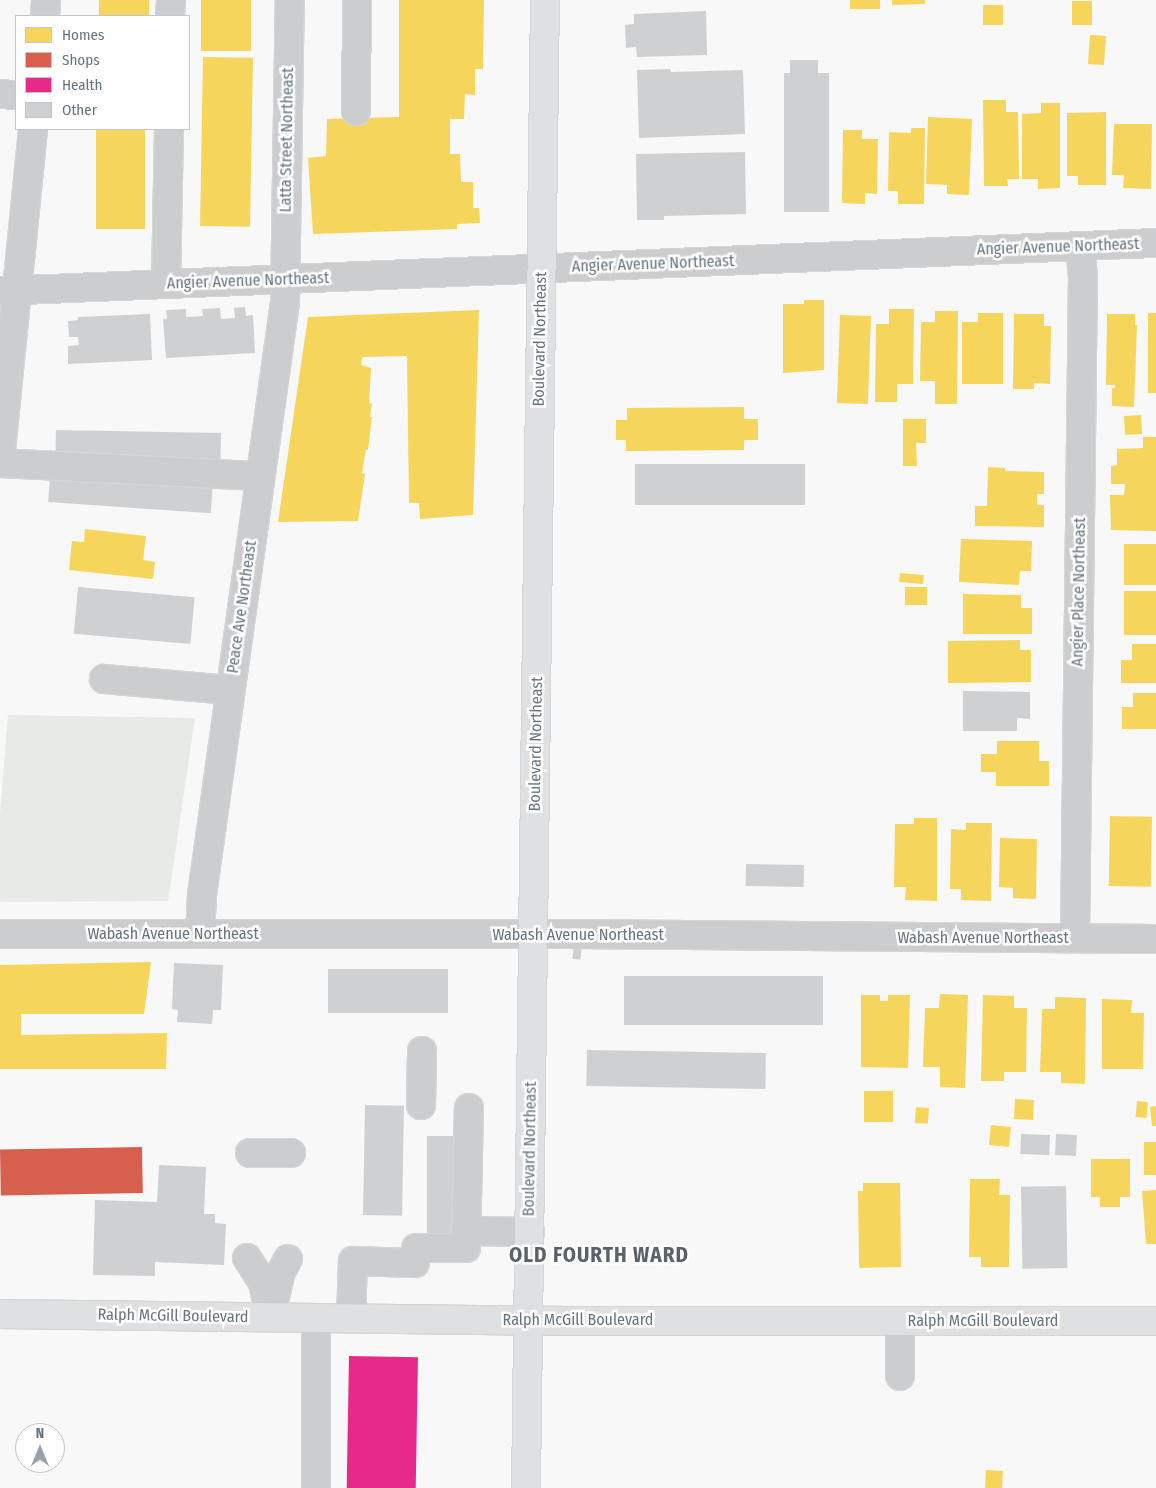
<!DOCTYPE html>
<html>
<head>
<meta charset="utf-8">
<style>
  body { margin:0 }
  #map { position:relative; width:1156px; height:1488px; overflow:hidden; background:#f8f8f8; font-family:"Fira Sans Condensed",sans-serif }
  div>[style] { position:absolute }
  .green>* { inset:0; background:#e7eae6 }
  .homes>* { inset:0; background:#f6d55c; transform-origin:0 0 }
  .shops>* { inset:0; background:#d6604d; transform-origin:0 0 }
  .health>* { inset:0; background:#e7298a; transform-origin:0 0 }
  .building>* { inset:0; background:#cfd0d2; transform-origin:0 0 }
  .roads { filter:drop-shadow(1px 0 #d4d5d6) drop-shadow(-1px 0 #d4d5d6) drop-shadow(0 1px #d4d5d6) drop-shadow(0 -1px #d4d5d6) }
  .minor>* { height:28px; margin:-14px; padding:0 14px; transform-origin:14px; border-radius:14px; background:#cbcdce }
  .major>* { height:28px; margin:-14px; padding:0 14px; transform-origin:14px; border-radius:14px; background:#dfe0e1 }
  span { translate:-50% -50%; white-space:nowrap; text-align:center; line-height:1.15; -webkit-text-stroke:5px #fff; paint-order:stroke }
  .street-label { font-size:16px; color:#667480 }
  .district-label { font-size:21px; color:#58626b; font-weight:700; letter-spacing:1px }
  .legend { position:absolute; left:15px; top:15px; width:175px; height:115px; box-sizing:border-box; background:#fff; border:1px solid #c2c7cc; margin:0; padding:6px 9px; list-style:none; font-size:15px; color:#667480 }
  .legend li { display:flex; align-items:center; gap:10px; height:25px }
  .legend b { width:25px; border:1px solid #c2c7cc }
  .north { position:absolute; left:15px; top:1423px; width:50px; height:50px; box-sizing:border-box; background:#fff; border:1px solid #c2c7cc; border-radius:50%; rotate:0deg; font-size:14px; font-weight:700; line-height:20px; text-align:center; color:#667480 }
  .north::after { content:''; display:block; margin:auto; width:18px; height:22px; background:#99a2aa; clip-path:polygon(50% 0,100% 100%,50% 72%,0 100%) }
</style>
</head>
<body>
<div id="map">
  <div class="green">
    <i style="clip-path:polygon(8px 715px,195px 718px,168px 901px,0 902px,0 814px)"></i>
  </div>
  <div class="homes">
    <i style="left:99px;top:0;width:50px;height:16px"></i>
    <i style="left:201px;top:0;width:50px;height:51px"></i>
    <i style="clip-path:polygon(399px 0,484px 0,483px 69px,475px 69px,475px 95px,465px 94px,464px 119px,450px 119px,450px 154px,460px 154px,461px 182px,473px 182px,473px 208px,479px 208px,480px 223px,457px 224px,457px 229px,313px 234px,308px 158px,326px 156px,327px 119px,399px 117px)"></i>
    <i style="left:850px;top:0;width:30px;height:9px"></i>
    <i style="clip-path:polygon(892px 0,925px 0,925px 4px,892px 5px)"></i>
    <i style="left:1072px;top:1px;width:20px;height:24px"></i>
    <i style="left:983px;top:5px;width:20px;height:20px"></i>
    <i style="left:1090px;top:35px;width:16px;height:29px;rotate:4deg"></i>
    <i style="left:203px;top:57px;width:50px;height:169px;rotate:1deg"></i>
    <i style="clip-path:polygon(983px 100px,1006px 100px,1006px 112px,1018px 112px,1019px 179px,1007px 179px,1008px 186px,984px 186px)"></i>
    <i style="clip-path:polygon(1041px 103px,1060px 103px,1060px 188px,1038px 189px,1038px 179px,1022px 179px,1022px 114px,1041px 113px)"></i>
    <i style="clip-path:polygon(1106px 112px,1106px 185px,1078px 185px,1078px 176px,1067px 176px,1067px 113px)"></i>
    <i style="clip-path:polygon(928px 117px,972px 119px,969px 195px,947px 194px,947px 185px,926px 184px)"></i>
    <i style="clip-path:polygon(1114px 124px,1152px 124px,1151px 189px,1123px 188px,1124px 175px,1112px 175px)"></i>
    <i style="clip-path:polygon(911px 128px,925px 128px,924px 204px,898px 204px,898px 191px,888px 191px,889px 132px,911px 133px)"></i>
    <i style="left:96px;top:129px;width:49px;height:100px"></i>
    <i style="clip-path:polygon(843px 130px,862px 130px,862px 139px,878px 139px,877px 194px,865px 193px,865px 204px,842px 203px)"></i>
    <i style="clip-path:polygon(804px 300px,824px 300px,824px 370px,783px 373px,783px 304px,804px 304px)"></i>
    <i style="clip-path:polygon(889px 309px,914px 309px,913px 384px,897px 384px,897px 402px,875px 402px,876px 324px,889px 324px)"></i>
    <i style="clip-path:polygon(479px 310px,473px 515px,420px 519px,419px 503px,409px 503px,407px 356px,362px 357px,361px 365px,371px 368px,369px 403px,372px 404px,370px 417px,372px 417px,368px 450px,366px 449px,362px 473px,365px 474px,358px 521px,278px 522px,308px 317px)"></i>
    <i style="clip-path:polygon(935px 311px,958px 311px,957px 404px,935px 404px,935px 381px,920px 381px,921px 322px,935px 322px)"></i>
    <i style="clip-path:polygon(978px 313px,1003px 313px,1003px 384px,962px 384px,962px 322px,978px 322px)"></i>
    <i style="left:1148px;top:313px;width:8px;height:80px"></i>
    <i style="clip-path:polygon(1014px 314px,1044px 314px,1044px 326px,1051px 326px,1050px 384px,1034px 383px,1034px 389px,1013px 389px)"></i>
    <i style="clip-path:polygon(1107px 314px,1135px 314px,1135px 325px,1137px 325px,1134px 407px,1112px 406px,1112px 388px,1115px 388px,1115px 385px,1106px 385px)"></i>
    <i style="left:840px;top:315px;width:31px;height:88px;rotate:2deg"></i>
    <i style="clip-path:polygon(744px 407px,744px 419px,758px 419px,758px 440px,744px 440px,744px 450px,626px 451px,626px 440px,616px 440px,616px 420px,627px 420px,627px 408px)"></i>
    <i style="left:1141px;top:415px;width:19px;height:17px;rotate:87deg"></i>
    <i style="clip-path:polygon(903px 419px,926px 419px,926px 443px,916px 443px,917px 466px,903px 466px)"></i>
    <i style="clip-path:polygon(1143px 437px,1156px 437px,1156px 531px,1111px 530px,1110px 495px,1124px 495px,1125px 484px,1111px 484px,1111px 466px,1117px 465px,1117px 449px,1143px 448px)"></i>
    <i style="clip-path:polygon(988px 467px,1005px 468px,1005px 471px,1044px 472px,1044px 494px,1037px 494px,1037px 505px,1044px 505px,1044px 527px,975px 526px,975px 506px,987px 506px)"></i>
    <i style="clip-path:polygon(85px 529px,146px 536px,143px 560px,155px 562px,153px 579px,69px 570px,72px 541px,84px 542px)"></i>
    <i style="clip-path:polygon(961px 539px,1032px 541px,1031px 571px,1020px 571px,1019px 585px,959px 582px)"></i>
    <i style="left:1124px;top:544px;width:32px;height:41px"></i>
    <i style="left:900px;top:573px;width:24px;height:9px;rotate:5deg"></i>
    <i style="left:905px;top:587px;width:22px;height:18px"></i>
    <i style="left:1124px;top:591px;width:32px;height:44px"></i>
    <i style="clip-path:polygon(963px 594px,1021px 595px,1021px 608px,1032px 608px,1032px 634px,963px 634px)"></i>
    <i style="clip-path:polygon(1020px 640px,1020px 650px,1031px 650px,1031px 682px,948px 683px,948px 641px)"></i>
    <i style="clip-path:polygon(1132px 644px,1156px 644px,1156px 683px,1121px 683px,1121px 660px,1132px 660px)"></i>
    <i style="clip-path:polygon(1133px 693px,1156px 693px,1156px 729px,1122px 729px,1122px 707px,1133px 707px)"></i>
    <i style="clip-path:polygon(997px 741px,1039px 741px,1039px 761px,1049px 761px,1049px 786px,996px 786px,996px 772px,981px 772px,981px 754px,997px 754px)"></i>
    <i style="left:1110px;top:816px;width:42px;height:70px;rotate:1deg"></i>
    <i style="clip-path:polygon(914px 818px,937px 818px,937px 901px,905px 900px,906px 887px,894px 887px,895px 824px,914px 824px)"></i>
    <i style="clip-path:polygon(966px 823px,992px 823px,991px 901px,961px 900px,961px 889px,950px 889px,951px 829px,966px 830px)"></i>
    <i style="clip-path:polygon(1000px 838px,1037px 839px,1036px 899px,1013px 898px,1013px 888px,999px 887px)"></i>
    <i style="clip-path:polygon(151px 962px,144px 1014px,21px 1014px,21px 1035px,167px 1033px,166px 1069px,0 1069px,0 965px)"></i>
    <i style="clip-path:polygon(940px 994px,968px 995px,965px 1088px,940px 1087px,940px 1067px,923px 1067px,925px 1008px,939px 1008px)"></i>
    <i style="clip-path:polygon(861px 995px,880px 995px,880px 1001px,888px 1001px,888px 995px,910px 995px,908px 1068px,861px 1067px)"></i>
    <i style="clip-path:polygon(983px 995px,1014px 996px,1014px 1008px,1027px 1008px,1026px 1072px,1004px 1072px,1004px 1081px,981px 1081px)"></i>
    <i style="clip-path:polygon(1055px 997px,1086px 998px,1085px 1084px,1061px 1083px,1061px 1072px,1040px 1072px,1042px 1009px,1055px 1009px)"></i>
    <i style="clip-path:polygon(1102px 999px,1132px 1000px,1131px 1013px,1144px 1013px,1143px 1069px,1102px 1069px)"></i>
    <i style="left:864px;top:1091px;width:29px;height:31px"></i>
    <i style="left:1015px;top:1099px;width:19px;height:20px;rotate:3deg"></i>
    <i style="left:1137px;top:1101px;width:11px;height:16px;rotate:5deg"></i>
    <i style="clip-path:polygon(1156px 1106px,1156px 1126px,1152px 1126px,1150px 1107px)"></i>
    <i style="left:916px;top:1107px;width:13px;height:16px;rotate:4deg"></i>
    <i style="left:991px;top:1125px;width:20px;height:20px;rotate:6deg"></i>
    <i style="left:1144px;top:1142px;width:12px;height:33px"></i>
    <i style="clip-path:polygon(1091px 1159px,1130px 1159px,1130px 1197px,1120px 1197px,1120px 1207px,1100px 1207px,1100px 1197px,1091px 1197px)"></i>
    <i style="clip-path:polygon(970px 1179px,1000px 1179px,999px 1195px,1010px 1195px,1009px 1267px,981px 1267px,981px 1257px,969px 1257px)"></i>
    <i style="clip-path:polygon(863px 1183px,900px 1183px,901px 1267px,859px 1268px,858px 1191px,863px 1191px)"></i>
    <i style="clip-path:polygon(1156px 1190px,1156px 1244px,1146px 1244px,1142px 1191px)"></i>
    <i style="left:986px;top:1470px;width:17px;height:18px;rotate:3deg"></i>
  </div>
  <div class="shops">
    <i style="left:142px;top:1147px;width:46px;height:142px;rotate:89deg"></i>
  </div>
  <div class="health">
    <i style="left:349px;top:1356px;width:69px;height:132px;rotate:1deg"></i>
  </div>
  <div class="building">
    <i style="clip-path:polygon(706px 11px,707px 55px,637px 57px,636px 47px,626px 48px,625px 25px,634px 24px,634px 14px)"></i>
    <i style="clip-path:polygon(790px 60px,818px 60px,818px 73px,829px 73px,829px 212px,784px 212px,784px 73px,790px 73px)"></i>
    <i style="clip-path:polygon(670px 69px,671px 72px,743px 70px,745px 134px,639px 138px,637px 70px)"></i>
    <i style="clip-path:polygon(745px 152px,746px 214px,664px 216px,664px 220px,637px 220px,636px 154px)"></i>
    <i style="clip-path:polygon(245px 307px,246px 316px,253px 315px,255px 353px,166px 358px,163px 319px,167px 319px,166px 310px,186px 309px,186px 317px,203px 316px,202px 309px,220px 308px,221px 319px,235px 318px,234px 308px)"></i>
    <i style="clip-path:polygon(150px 314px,152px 360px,68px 364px,68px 346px,79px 345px,78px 337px,69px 337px,68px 321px,78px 320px,78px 317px)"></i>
    <i style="left:56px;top:430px;width:165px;height:28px;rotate:1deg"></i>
    <i style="left:805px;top:464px;width:41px;height:170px;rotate:90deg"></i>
    <i style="left:50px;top:476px;width:163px;height:26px;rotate:4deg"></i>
    <i style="left:78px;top:587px;width:117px;height:47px;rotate:5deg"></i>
    <i style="clip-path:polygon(963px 691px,1030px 692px,1030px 719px,1017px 718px,1017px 731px,963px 731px)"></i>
    <i style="left:746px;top:864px;width:58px;height:22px;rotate:1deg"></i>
    <i style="left:575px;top:937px;width:8px;height:22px;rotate:7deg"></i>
    <i style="clip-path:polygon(174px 963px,223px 965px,221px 1010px,213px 1010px,212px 1024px,177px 1022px,178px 1010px,172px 1009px)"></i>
    <i style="left:448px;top:969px;width:44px;height:120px;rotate:90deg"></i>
    <i style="left:624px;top:976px;width:199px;height:49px"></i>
    <i style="left:587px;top:1050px;width:179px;height:36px;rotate:1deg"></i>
    <i style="left:365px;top:1105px;width:39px;height:110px;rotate:1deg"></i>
    <i style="left:1021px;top:1134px;width:29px;height:20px;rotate:2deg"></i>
    <i style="left:1056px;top:1134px;width:21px;height:21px;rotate:3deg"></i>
    <i style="left:427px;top:1136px;width:30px;height:103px"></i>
    <i style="clip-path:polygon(159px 1165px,206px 1167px,204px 1214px,215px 1214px,215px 1223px,226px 1224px,224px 1265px,155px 1262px,155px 1276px,93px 1275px,95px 1200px,157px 1202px)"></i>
    <i style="left:1066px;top:1186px;width:82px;height:45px;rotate:89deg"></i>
  </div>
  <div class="roads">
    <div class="minor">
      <i style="left:45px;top:16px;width:16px;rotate:-86deg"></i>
      <i style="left:170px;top:16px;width:16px;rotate:-86deg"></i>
      <i style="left:0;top:94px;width:16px;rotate:4deg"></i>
      <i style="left:356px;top:111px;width:111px;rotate:-89.5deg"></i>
      <i style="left:166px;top:284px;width:155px;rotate:-88.9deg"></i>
      <i style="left:0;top:291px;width:1157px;rotate:-2.38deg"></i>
      <i style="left:0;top:460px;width:333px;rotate:-84.3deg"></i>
      <i style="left:0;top:463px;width:260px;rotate:2.9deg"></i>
      <i style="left:104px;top:679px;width:126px;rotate:5deg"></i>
      <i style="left:0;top:934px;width:571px"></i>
      <i style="left:571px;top:934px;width:585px;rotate:0.49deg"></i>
      <i style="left:200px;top:934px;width:39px;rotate:-87deg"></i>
      <i style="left:202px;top:895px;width:599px;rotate:-82.03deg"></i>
      <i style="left:285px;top:302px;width:302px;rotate:-89.1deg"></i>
      <i style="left:1075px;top:938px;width:660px;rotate:-89.31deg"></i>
      <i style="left:1083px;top:278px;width:32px;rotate:-95deg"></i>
      <i style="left:421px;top:1105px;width:54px;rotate:-88.9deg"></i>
      <i style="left:250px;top:1153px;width:41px"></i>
      <i style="left:467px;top:1231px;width:63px;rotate:0.9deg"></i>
      <i style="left:416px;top:1248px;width:50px"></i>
      <i style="left:466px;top:1248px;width:140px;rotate:-88.8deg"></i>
      <i style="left:247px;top:1258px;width:30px;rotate:57deg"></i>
      <i style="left:263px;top:1283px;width:35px;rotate:78deg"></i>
      <i style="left:272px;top:1310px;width:37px;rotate:-77deg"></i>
      <i style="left:280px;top:1274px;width:17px;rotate:-62deg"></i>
      <i style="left:316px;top:1318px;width:170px;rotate:90deg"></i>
      <i style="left:351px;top:1318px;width:57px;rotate:-88deg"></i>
      <i style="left:353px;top:1261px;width:62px;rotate:1.8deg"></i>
      <i style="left:900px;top:1376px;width:55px;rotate:-90deg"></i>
    </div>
    <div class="major">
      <i style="left:0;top:1314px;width:568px;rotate:0.71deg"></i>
      <i style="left:568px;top:1321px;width:588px"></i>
      <i style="left:526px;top:1488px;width:1488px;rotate:-89.27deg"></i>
    </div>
  </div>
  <div class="street-label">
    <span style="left:287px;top:140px;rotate:-89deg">Latta Street Northeast</span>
    <span style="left:1058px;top:247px;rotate:-2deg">Angier Avenue Northeast</span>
    <span style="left:653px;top:264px;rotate:-2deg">Angier Avenue Northeast</span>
    <span style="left:248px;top:281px;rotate:-2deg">Angier Avenue Northeast</span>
    <span style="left:540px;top:339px;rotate:-89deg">Boulevard Northeast</span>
    <span style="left:1079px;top:592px;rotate:-89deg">Angier Place Northeast</span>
    <span style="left:242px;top:607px;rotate:-82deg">Peace Ave Northeast</span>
    <span style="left:536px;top:744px;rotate:-89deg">Boulevard Northeast</span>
    <span style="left:173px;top:934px">Wabash Avenue Northeast</span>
    <span style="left:578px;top:935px">Wabash Avenue Northeast</span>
    <span style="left:983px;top:938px">Wabash Avenue Northeast</span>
    <span style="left:530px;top:1149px;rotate:-89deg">Boulevard Northeast</span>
    <span style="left:173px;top:1316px;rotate:1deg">Ralph McGill Boulevard</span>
    <span style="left:578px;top:1320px">Ralph McGill Boulevard</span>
    <span style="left:983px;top:1321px">Ralph McGill Boulevard</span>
  </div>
  <div class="district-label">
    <span style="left:599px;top:1255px">OLD FOURTH WARD</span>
  </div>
  <ul class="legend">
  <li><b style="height:14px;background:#f6d55c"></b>Homes</li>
  <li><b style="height:14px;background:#d6604d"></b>Shops</li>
  <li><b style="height:14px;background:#e7298a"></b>Health</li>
  <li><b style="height:14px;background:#cfd0d2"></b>Other</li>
  </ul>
  <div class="north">N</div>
</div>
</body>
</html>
